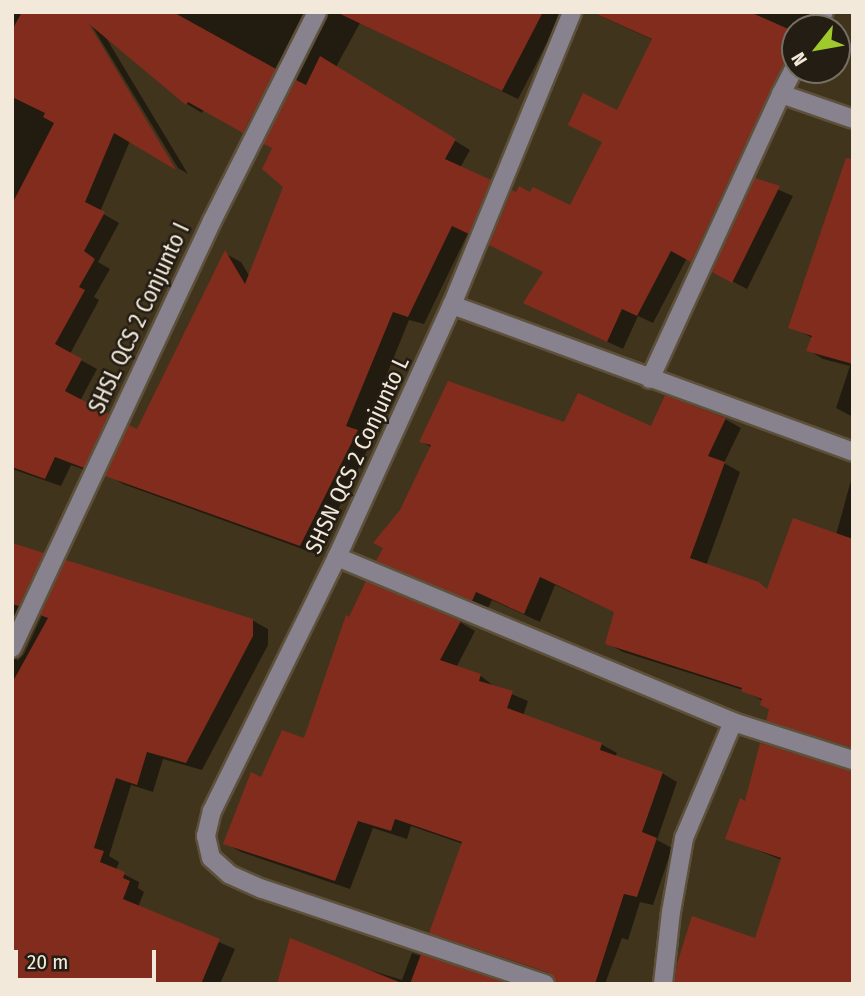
<!DOCTYPE html>
<html>
<head>
<meta charset="utf-8">
<style>
  body { margin:0 }
  #map { position:relative; width:865px; height:996px; overflow:hidden; background:#41341d; font-family:"Fira Sans Condensed",sans-serif }
  div>[style] { position:absolute }
  .shadow>* { inset:0; background:#0007 }
  .building>* { inset:0; background:#822c1d }
  .roads { filter:drop-shadow(2px 0 #5d513b) drop-shadow(-2px 0 #5d513b) drop-shadow(0 2px #5d513b) drop-shadow(0 -2px #5d513b) }
  .minor>* { height:18px; margin:-9px; padding:0 9px; transform-origin:9px; border-radius:9px; background:#87828e }
  span { translate:-50% -50%; white-space:nowrap; text-align:center; line-height:1.15; -webkit-text-stroke:5px #231d13; paint-order:stroke }
  .street-label { font-size:23px; color:#f2e9db }
  .frame { position:absolute; inset:0; border:14px solid #f2e9db; pointer-events:none }
  .north { position:absolute; left:781px; top:14px; width:70px; height:70px; box-sizing:border-box; background:#231d13; border:2px solid #766f63; border-radius:50%; rotate:239deg; font-size:19px; font-weight:700; line-height:28px; text-align:center; color:#f2e9db }
  .north::after { content:''; display:block; margin:auto; width:24px; height:32px; background:#a0c92c; clip-path:polygon(50% 0,100% 100%,50% 72%,0 100%) }
  .scale { position:absolute; left:14px; top:950px; width:142px; height:32px; box-sizing:border-box; border:4px solid #f2e9db; border-top:0; padding-left:9px; font-size:21px; line-height:24px; white-space:nowrap; color:#f2e9db; -webkit-text-stroke:5px #231d13; paint-order:stroke }
</style>
</head>
<body>
<div id="map">
  <div class="shadow">
    <i style="clip-path:polygon(12px 12px,327px 12px,322px 15px,259px 141px,204px 109px,202px 113px,187px 104px,105px 36px,188px 174px,178px 168px,86px 16px,130px 141px,100px 212px,119px 223px,98px 262px,110px 269px,94px 297px,99px 300px,70px 354px,97px 369px,80px 401px,123px 425px,100px 475px,71px 465px,61px 486px,12px 469px)"></i>
    <i style="clip-path:polygon(329px 12px,563px 12px,518px 99px,360px 23px,336px 67px,470px 150px,460px 168px,505px 191px,485px 242px,468px 233px,424px 324px,409px 320px,362px 435px,372px 441px,316px 554px,123px 484px,108px 475px,138px 432px,226px 254px,241px 262px,250px 277px,285px 186px,274px 148px,266px 143px)"></i>
    <i style="clip-path:polygon(592px 12px,834px 12px,822px 28px,795px 28px,795px 70px,707px 269px,687px 258px,653px 323px,638px 316px,623px 349px,541px 311px,545px 273px,570px 207px,653px 40px)"></i>
    <i style="clip-path:polygon(853px 167px,853px 417px,836px 408px,850px 366px,823px 359px,808px 350px,813px 338px,791px 327px)"></i>
    <i style="clip-path:polygon(756px 180px,793px 196px,747px 289px,728px 279px)"></i>
    <i style="clip-path:polygon(725px 419px,741px 428px,724px 463px,740px 472px,706px 566px,769px 590px,836px 535px,853px 473px,853px 751px,784px 729px,768px 720px,771px 710px,763px 701px,743px 690px,623px 652px,607px 643px,615px 612px,555px 585px,540px 622px,492px 600px,488px 608px,378px 560px,431px 447px,421px 441px,565px 424px,652px 428px)"></i>
    <i style="clip-path:polygon(12px 545px,43px 555px,59px 563px,17px 653px,17px 661px,24px 654px,67px 562px,252px 620px,268px 629px,268px 645px,202px 770px,163px 759px,153px 792px,131px 785px,109px 856px,119px 862px,116px 870px,139px 882px,138px 888px,144px 892px,138px 907px,235px 949px,220px 984px,12px 984px)"></i>
    <i style="clip-path:polygon(460px 622px,475px 631px,456px 668px,481px 676px,495px 687px,528px 701px,523px 716px,601px 744px,617px 753px,615px 757px,662px 773px,677px 782px,657px 840px,672px 848px,653px 905px,640px 902px,628px 940px,622px 938px,605px 984px,558px 984px,555px 978px,446px 941px,431px 932px,463px 844px,411px 826px,407px 839px,373px 828px,350px 889px,241px 852px,225px 843px,261px 779px,305px 740px)"></i>
    <i style="clip-path:polygon(853px 772px,756px 940px,782px 860px,727px 838px,746px 804px)"></i>
    <i style="clip-path:polygon(412px 953px,503px 984px,279px 984px,347px 963px,402px 980px)"></i>
  </div>
  <div class="building">
    <i style="clip-path:polygon(22px 12px,173px 12px,276px 69px,243px 133px,188px 102px,186px 105px,89px 24px,176px 170px,114px 133px,85px 202px,105px 212px,84px 251px,95px 259px,79px 287px,85px 290px,55px 344px,82px 359px,65px 391px,109px 414px,84px 468px,55px 457px,45px 479px,12px 467px,12px 204px,54px 123px,43px 117px,45px 113px,12px 97px,12px 30px)"></i>
    <i style="clip-path:polygon(336px 12px,543px 12px,502px 91px)"></i>
    <i style="clip-path:polygon(592px 12px,750px 12px,795px 32px,795px 56px,785px 61px,771px 89px,691px 262px,671px 251px,637px 316px,622px 309px,607px 342px,523px 303px,543px 272px,489px 245px,512px 190px,516px 192px,519px 186px,530px 192px,533px 187px,570px 205px,602px 142px,568px 125px,583px 93px,617px 110px,652px 39px)"></i>
    <i style="clip-path:polygon(320px 56px,456px 139px,445px 159px,491px 180px,469px 234px,452px 226px,408px 317px,393px 312px,346px 426px,358px 430px,300px 546px,105px 476px,129px 425px,137px 429px,225px 250px,245px 284px,283px 187px,262px 169px,272px 148px,263px 144px,296px 80px,306px 85px)"></i>
    <i style="clip-path:polygon(846px 158px,853px 159px,853px 364px,806px 351px,812px 336px,788px 328px)"></i>
    <i style="clip-path:polygon(755px 178px,780px 186px,732px 283px,712px 272px)"></i>
    <i style="clip-path:polygon(448px 381px,564px 422px,578px 393px,651px 426px,665px 395px,726px 418px,708px 456px,725px 462px,690px 558px,759px 582px,767px 589px,793px 518px,853px 539px,853px 748px,766px 721px,769px 709px,760px 705px,762px 699px,741px 691px,742px 688px,605px 644px,614px 612px,540px 577px,524px 614px,476px 592px,472px 601px,376px 561px,383px 548px,373px 543px,400px 510px,431px 445px,419px 442px)"></i>
    <i style="clip-path:polygon(12px 543px,44px 553px,19px 606px,12px 604px)"></i>
    <i style="clip-path:polygon(66px 560px,253px 619px,253px 636px,186px 763px,147px 752px,137px 785px,116px 778px,94px 848px,104px 851px,100px 862px,125px 872px,123px 878px,130px 881px,123px 899px,220px 939px,201px 984px,12px 984px,12px 683px,48px 618px,40px 615px)"></i>
    <i style="clip-path:polygon(366px 581px,461px 621px,440px 660px,481px 674px,479px 681px,513px 691px,507px 708px,602px 743px,600px 750px,663px 772px,642px 832px,657px 838px,637px 897px,624px 894px,595px 984px,556px 984px,549px 973px,429px 933px,462px 842px,395px 819px,391px 831px,358px 821px,335px 881px,223px 844px,251px 772px,261px 777px,282px 730px,304px 738px,346px 615px,349px 617px)"></i>
    <i style="clip-path:polygon(760px 743px,853px 771px,853px 984px,674px 984px,677px 964px,692px 916px,755px 938px,781px 858px,725px 839px,740px 798px,745px 801px)"></i>
    <i style="clip-path:polygon(290px 938px,399px 982px,398px 984px,277px 984px)"></i>
    <i style="clip-path:polygon(421px 954px,509px 984px,410px 984px)"></i>
  </div>
  <div class="roads">
    <div class="minor">
      <i style="left:815px;top:28px;width:18px;rotate:-61deg"></i>
      <i style="left:781px;top:94px;width:30px;rotate:-63deg"></i>
      <i style="left:452px;top:305px;width:427px;rotate:20.1deg"></i>
      <i style="left:650px;top:379px;width:314px;rotate:-65.3deg"></i>
      <i style="left:781px;top:94px;width:76px;rotate:19.1deg"></i>
      <i style="left:337px;top:557px;width:429px;rotate:22.6deg"></i>
      <i style="left:733px;top:722px;width:126px;rotate:17.6deg"></i>
      <i style="left:12px;top:648px;width:472px;rotate:-64.9deg"></i>
      <i style="left:212px;top:221px;width:234px;rotate:-63.3deg"></i>
      <i style="left:545px;top:984px;width:299px;rotate:-161.4deg"></i>
      <i style="left:262px;top:889px;width:36px;rotate:-156deg"></i>
      <i style="left:229px;top:874px;width:24px;rotate:-138deg"></i>
      <i style="left:211px;top:858px;width:23px;rotate:-103deg"></i>
      <i style="left:206px;top:836px;width:26px;rotate:-77deg"></i>
      <i style="left:212px;top:811px;width:283px;rotate:-63.8deg"></i>
      <i style="left:337px;top:557px;width:277px;rotate:-65.5deg"></i>
      <i style="left:452px;top:305px;width:317px;rotate:-67.7deg"></i>
      <i style="left:663px;top:984px;width:72px;rotate:-83.7deg"></i>
      <i style="left:671px;top:912px;width:75px;rotate:-80deg"></i>
      <i style="left:684px;top:838px;width:126px;rotate:-67.1deg"></i>
    </div>
  </div>
  <div class="street-label">
    <span style="left:139px;top:318px;rotate:-65deg">SHSL QCS 2 Conjunto I</span>
    <span style="left:357px;top:455px;rotate:-65deg">SHSN QCS 2 Conjunto L</span>
  </div>
  <div class="frame"></div>
  <div class="north">N</div>
  <div class="scale">20 m</div>
</div>
</body>
</html>
